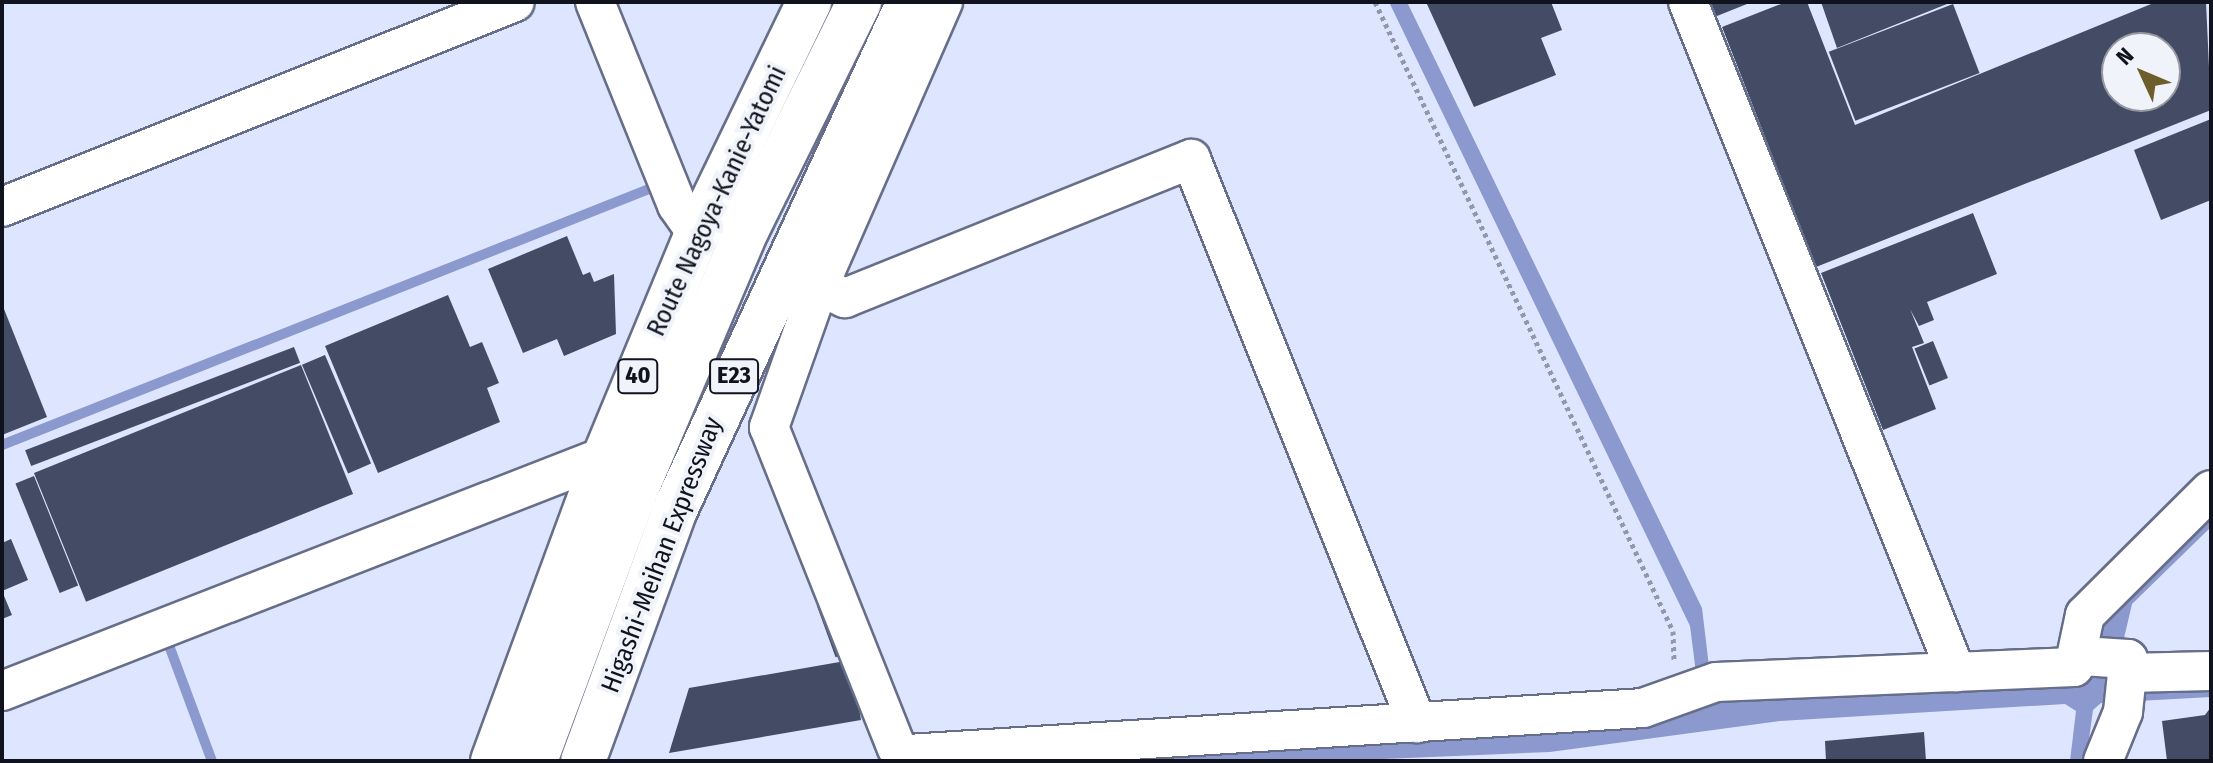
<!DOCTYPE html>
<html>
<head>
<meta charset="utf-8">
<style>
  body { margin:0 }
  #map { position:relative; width:2213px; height:763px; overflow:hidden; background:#dee5fe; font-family:"Fira Sans Condensed",sans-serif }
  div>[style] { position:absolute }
  .water>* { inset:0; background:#8b99ce }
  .stream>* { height:10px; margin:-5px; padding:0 5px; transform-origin:5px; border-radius:5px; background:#8b99ce }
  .building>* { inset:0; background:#444b64; transform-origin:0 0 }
  .path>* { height:5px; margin-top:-2.5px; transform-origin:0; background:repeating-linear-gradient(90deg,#9298ab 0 4px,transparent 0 8px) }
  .roads { filter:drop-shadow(2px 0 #676e89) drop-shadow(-2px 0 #676e89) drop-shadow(0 2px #676e89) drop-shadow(0 -2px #676e89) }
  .street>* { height:38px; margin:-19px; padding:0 19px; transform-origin:19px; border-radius:19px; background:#fff }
  .primary>* { height:44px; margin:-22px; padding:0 22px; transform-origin:22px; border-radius:22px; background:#fff }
  .highway>* { height:44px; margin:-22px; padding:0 22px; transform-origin:22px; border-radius:22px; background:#fff }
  span { translate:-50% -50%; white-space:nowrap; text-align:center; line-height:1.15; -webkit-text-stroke:8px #f1f3fa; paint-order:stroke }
  .shield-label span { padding:2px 6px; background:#f1f3fa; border:2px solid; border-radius:6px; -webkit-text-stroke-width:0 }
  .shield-label { font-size:24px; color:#10131d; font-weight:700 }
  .street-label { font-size:26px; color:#10131d }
  .frame { position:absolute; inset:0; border:4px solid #10131d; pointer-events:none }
  .north { position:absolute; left:2101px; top:32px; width:80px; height:80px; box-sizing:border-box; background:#f1f3fa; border:2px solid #9799a2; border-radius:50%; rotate:314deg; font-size:22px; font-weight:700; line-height:32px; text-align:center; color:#10131d }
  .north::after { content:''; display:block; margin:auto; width:28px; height:36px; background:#6d5e2b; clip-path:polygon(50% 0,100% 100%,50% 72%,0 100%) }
</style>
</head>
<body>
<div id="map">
  <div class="water">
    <i style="clip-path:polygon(1389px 2px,1407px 2px,1702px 608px,1710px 675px,2077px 679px,2094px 617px,2211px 497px,2211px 527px,2132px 604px,2121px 651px,2211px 680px,2211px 697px,2101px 703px,2093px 710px,2086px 761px,2070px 761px,2076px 711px,2065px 704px,1780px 721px,1550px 752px,1336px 761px,952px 761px,1640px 720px,1696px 673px,1690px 626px)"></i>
  </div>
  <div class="stream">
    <i style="left:2px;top:445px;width:707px;rotate:-21.59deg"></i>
    <i style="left:167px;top:640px;width:129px;rotate:69.6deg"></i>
  </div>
  <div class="building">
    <i style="clip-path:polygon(1426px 2px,1551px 2px,1562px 30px,1541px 38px,1556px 75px,1474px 107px)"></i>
    <i style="clip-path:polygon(1700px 2px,1752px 2px,1707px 20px)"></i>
    <i style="clip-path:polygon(evenodd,1786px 2px,1807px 2px,1855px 125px,2156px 2px,2206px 2px,2211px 110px,1816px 267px,1722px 27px,1786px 2px,2117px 48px,2165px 48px,2165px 96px,2117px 96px,2117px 48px)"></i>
    <i style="clip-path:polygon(1821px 2px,1952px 2px,1837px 48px)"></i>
    <i style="left:1953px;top:4px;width:74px;height:133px;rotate:69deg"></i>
    <i style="clip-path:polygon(2211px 119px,2211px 200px,2161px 220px,2134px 150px)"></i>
    <i style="clip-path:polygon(1973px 213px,1997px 274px,1927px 302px,1934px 320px,1919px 326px,1910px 309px,1924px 343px,1912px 347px,1936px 409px,1883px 430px,1821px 273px)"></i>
    <i style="clip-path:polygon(567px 236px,583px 275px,590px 272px,594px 282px,614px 274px,616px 334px,564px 356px,557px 339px,523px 353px,488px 269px)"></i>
    <i style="clip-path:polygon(448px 295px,470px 347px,482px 342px,499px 383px,487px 388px,500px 422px,378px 473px,325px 346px)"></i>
    <i style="clip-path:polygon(2px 304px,47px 417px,2px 435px)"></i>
    <i style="left:1933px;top:341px;width:40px;height:20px;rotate:68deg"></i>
    <i style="left:294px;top:347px;width:17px;height:288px;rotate:69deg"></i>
    <i style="left:325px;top:355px;width:118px;height:25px;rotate:67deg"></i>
    <i style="left:301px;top:365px;width:139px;height:288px;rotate:68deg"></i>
    <i style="left:34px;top:476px;width:118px;height:20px;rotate:68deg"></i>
    <i style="clip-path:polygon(11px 539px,28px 580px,2px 591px,12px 615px,2px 619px,2px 543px)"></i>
    <i style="left:829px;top:601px;width:55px;height:13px;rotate:70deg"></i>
    <i style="clip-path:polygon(851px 660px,861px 720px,669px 753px,689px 688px)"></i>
    <i style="clip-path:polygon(2211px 707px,2211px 761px,2167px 761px,2162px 721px,2205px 715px)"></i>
    <i style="clip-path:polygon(1924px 732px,1926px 761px,1826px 761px,1825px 741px)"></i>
  </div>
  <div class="path">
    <i style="left:1375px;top:2px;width:696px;rotate:64.65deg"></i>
    <i style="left:1673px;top:631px;width:29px;rotate:88deg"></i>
  </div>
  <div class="roads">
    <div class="street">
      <i style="left:595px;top:2px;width:219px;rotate:68deg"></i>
      <i style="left:677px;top:205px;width:35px;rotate:55deg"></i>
      <i style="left:943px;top:2px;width:310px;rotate:113.6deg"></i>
      <i style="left:819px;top:286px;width:150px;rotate:109.5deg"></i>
      <i style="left:769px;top:427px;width:346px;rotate:68.3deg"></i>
      <i style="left:897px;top:748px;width:13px;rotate:29deg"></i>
      <i style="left:908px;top:754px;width:736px;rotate:-3.58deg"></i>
      <i style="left:1643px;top:708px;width:77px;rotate:-19.6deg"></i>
      <i style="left:1716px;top:682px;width:358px;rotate:-2.4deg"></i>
      <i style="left:2074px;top:667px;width:53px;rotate:-78.1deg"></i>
      <i style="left:2085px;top:615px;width:177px;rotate:-44.8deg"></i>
      <i style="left:1688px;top:2px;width:722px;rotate:68.2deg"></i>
      <i style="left:2px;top:207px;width:552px;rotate:-21.78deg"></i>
      <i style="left:819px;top:286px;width:29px;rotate:25deg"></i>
      <i style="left:845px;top:298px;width:373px;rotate:-21.9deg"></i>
      <i style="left:1191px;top:159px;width:608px;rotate:68.16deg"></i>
      <i style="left:2082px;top:656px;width:46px;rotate:3.7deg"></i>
      <i style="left:2128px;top:659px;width:14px;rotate:94deg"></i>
      <i style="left:2127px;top:673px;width:84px;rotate:-1.4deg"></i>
      <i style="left:2px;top:691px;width:647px;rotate:-21.29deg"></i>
      <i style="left:2103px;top:761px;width:53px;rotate:-67.8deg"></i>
      <i style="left:2123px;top:712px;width:39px;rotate:-84deg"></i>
    </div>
    <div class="primary">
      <i style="left:493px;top:761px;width:325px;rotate:-69.8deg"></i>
      <i style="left:605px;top:456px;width:240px;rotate:-67.5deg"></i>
      <i style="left:697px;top:234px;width:258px;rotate:-64.2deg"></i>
    </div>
    <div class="highway">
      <i style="left:535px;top:761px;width:282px;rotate:-69.6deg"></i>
      <i style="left:633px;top:497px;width:291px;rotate:-67deg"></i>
      <i style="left:747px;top:229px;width:253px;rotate:-63.7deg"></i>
      <i style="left:583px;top:761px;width:265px;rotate:-69.9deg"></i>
      <i style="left:674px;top:512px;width:562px;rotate:-65.26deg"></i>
    </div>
  </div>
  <div class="shield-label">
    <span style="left:638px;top:376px">40</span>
    <span style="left:734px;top:376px">E23</span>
  </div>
  <div class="street-label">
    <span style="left:717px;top:201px;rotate:-65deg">Route Nagoya-Kanie-Yatomi</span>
    <span style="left:662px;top:555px;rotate:-69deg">Higashi-Meihan Expressway</span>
  </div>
  <div class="frame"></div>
  <div class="north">N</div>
</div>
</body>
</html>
